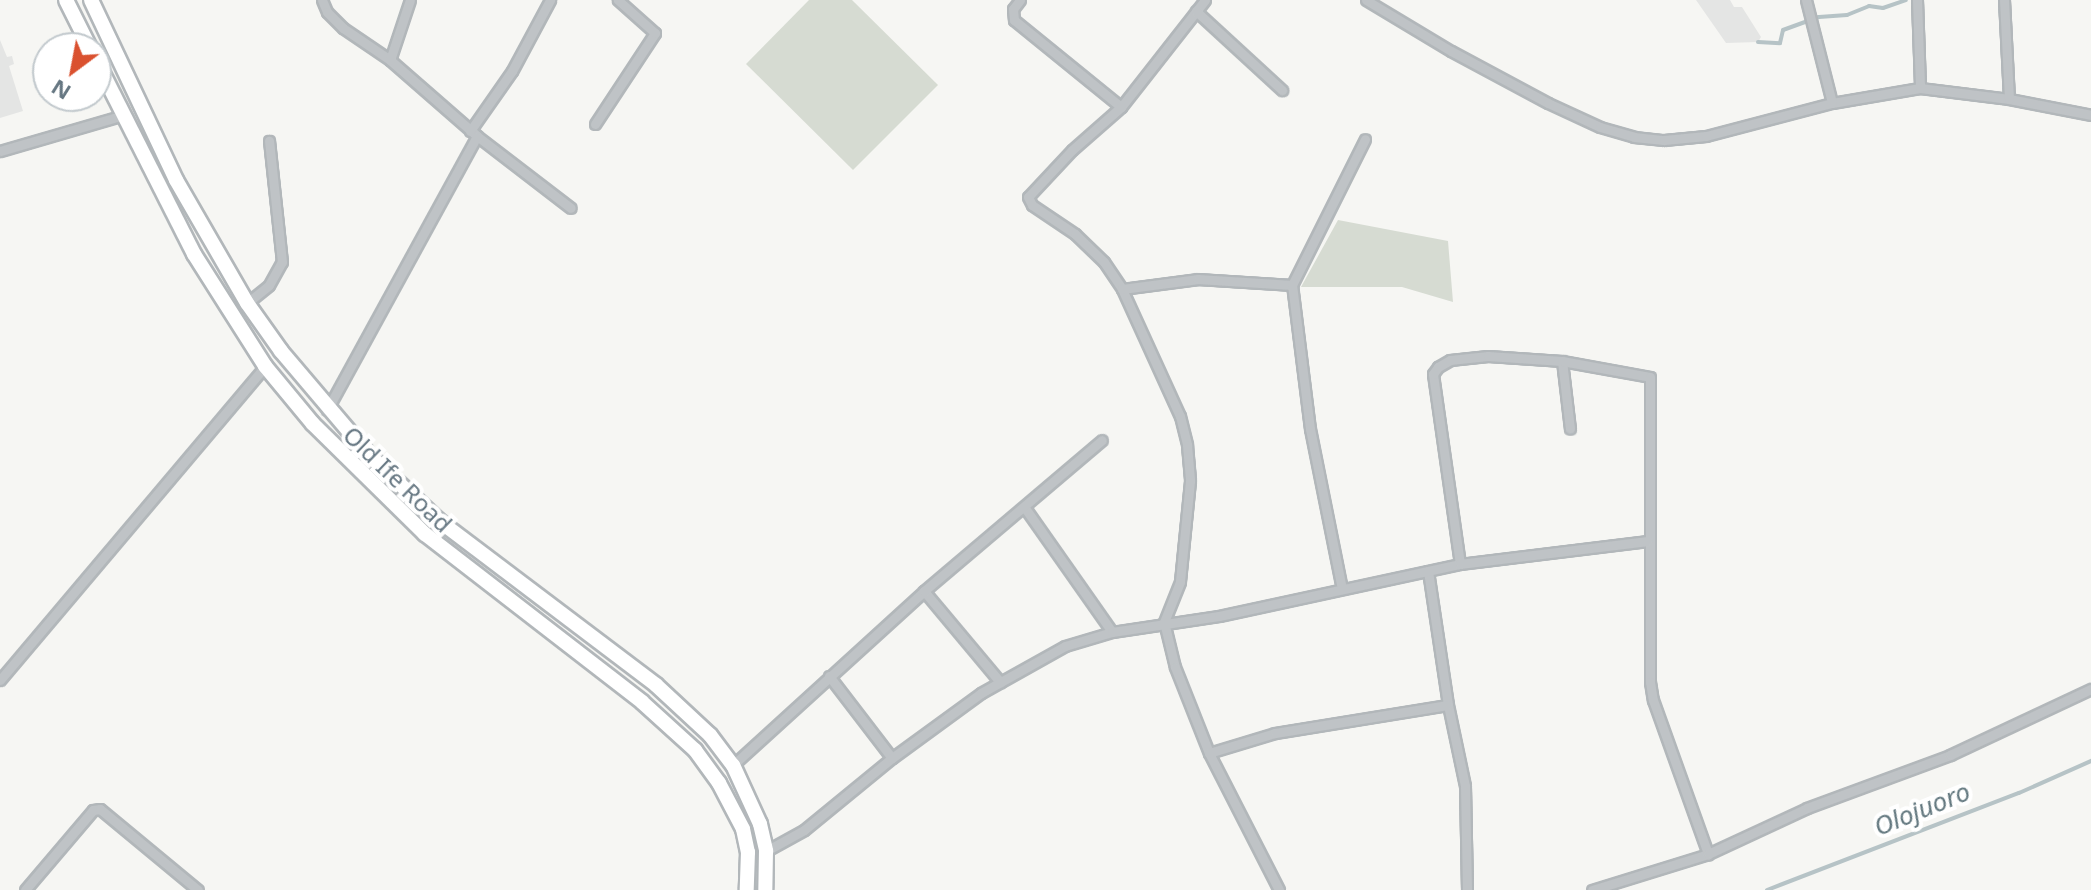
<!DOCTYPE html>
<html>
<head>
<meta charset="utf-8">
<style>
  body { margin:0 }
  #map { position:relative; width:2091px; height:890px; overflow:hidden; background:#f6f6f3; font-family:"Noto Sans",sans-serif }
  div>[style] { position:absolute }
  .built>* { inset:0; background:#e4e5e4 }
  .green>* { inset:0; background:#d6dbd2 }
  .stream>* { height:4px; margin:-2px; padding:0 2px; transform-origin:2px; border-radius:2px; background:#b6c3c6 }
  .roads { filter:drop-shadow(2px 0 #b2b7ba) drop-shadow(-2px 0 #b2b7ba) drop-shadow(0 2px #b2b7ba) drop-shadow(0 -2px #b2b7ba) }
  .street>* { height:9px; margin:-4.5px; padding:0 4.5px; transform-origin:4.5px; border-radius:4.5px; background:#bfc3c6 }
  .primary>* { height:14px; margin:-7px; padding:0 7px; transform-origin:7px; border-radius:7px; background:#fff }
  span { translate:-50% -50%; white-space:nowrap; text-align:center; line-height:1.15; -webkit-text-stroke:8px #fff; paint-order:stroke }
  .street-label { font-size:24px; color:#667782 }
  .water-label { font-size:26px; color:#63787f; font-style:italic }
  .north { position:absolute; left:32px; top:32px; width:80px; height:80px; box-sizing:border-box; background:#fff; border:2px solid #c2c9cd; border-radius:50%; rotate:212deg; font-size:22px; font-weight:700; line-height:32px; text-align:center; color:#667782 }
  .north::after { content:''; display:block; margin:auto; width:28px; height:36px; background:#da512f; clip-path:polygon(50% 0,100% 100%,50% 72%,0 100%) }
</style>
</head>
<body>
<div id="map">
  <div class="built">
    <i style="clip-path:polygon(1696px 0,1730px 0,1734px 7px,1742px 7px,1761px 37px,1758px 42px,1726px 43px)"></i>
    <i style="clip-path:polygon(0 40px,7px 57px,12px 56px,14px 64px,9px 66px,23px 111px,0 118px)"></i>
  </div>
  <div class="green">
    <i style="clip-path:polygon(809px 0,852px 0,938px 85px,853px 170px,746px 64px)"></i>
    <i style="clip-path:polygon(1338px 220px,1448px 241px,1453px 302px,1402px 287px,1301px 287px)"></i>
  </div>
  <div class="stream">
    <i style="left:1758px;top:42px;width:22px;rotate:3deg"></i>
    <i style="left:1780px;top:43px;width:13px;rotate:-77deg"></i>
    <i style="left:1783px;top:30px;width:38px;rotate:-20deg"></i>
    <i style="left:1819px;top:17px;width:28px;rotate:-4deg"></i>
    <i style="left:1847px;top:15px;width:24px;rotate:-22deg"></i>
    <i style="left:1869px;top:6px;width:14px;rotate:8deg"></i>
    <i style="left:1883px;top:8px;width:24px;rotate:-19deg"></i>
    <i style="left:1767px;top:890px;width:270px;rotate:-21.1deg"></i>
    <i style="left:2019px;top:793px;width:79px;rotate:-24deg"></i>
  </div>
  <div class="roads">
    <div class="street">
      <i style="left:322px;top:0;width:13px;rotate:67deg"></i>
      <i style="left:327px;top:12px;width:23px;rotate:45deg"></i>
      <i style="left:343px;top:28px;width:57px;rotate:34.2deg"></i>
      <i style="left:390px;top:60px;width:116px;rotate:41.1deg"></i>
      <i style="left:477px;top:136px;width:118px;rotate:37.5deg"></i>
      <i style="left:1020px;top:0;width:11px;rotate:128deg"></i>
      <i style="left:1013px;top:9px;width:11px;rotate:85deg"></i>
      <i style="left:1014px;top:20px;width:138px;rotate:39.1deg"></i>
      <i style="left:1205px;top:0;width:136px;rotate:128.1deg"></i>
      <i style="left:1121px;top:107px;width:65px;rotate:138.7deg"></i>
      <i style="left:1072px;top:150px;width:64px;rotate:133.1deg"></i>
      <i style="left:1028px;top:197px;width:9px;rotate:63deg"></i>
      <i style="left:1032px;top:205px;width:52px;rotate:34deg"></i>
      <i style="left:1075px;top:234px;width:40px;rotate:44deg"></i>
      <i style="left:1104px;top:262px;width:32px;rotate:56deg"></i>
      <i style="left:1122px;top:289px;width:140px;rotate:65.5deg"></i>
      <i style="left:1180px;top:416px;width:30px;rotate:76deg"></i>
      <i style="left:1187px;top:445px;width:36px;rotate:85deg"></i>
      <i style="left:1190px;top:481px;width:101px;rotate:95.7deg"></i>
      <i style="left:1180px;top:582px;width:43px;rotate:111.8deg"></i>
      <i style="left:1164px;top:622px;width:46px;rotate:76.3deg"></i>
      <i style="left:1175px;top:667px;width:92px;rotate:68.4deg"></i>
      <i style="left:1209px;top:753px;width:154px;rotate:62.9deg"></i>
      <i style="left:1366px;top:0;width:99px;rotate:31deg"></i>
      <i style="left:1451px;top:51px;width:110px;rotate:28.2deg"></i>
      <i style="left:1548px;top:103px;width:57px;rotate:24.8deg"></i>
      <i style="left:1600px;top:127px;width:35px;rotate:16deg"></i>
      <i style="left:1634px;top:137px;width:30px;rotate:6deg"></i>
      <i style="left:1664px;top:140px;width:42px;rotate:-5.4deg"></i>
      <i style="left:1706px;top:136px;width:130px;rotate:-14.7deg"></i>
      <i style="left:1832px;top:103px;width:89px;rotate:-9.7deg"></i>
      <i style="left:1920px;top:88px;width:90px;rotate:7deg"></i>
      <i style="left:2009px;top:99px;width:84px;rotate:11deg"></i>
      <i style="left:1806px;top:0;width:106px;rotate:75.8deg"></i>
      <i style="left:1917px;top:0;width:88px;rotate:88deg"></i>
      <i style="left:2004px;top:0;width:99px;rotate:87.1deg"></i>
      <i style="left:1196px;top:11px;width:117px;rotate:42.6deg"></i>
      <i style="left:390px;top:60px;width:63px;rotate:-71.6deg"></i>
      <i style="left:595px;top:124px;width:109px;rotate:-56.6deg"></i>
      <i style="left:655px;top:33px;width:50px;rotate:-138.3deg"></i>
      <i style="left:470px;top:131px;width:73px;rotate:-55deg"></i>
      <i style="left:512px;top:71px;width:81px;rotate:-61.8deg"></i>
      <i style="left:0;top:151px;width:129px;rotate:-16.2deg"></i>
      <i style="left:1122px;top:289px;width:77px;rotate:-7.5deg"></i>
      <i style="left:1198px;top:279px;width:94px;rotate:3.7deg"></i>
      <i style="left:247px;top:303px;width:28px;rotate:-39deg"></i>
      <i style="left:269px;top:285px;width:26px;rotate:-61deg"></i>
      <i style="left:282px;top:262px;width:122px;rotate:-96.1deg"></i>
      <i style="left:1562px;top:361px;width:68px;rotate:83.3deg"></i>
      <i style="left:327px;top:410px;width:312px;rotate:-61.3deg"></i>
      <i style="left:1025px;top:508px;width:151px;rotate:54.9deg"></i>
      <i style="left:1460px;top:564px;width:192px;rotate:-98.1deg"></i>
      <i style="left:1433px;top:374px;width:9px;rotate:-54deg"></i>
      <i style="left:1438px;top:367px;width:14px;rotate:-30deg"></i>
      <i style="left:1450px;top:360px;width:38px;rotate:-6deg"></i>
      <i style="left:1488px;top:356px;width:74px;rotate:3.9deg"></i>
      <i style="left:1562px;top:361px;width:89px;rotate:10.3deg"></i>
      <i style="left:1650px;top:377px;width:305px;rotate:90deg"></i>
      <i style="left:1650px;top:682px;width:18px;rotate:81deg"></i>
      <i style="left:1653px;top:700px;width:164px;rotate:70.3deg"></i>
      <i style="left:1428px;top:571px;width:135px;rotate:81.5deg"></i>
      <i style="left:1448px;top:705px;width:83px;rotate:78.1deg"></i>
      <i style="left:1465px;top:786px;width:104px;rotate:88.9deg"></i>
      <i style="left:1342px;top:589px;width:163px;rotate:-101.3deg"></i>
      <i style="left:1310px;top:429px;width:145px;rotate:-97.1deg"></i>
      <i style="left:1292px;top:285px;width:163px;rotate:-63.4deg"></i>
      <i style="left:924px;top:591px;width:119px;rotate:50.1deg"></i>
      <i style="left:829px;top:676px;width:103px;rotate:52.5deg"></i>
      <i style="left:0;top:680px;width:411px;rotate:-49.8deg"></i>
      <i style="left:1209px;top:753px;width:69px;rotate:-16.9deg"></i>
      <i style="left:1275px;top:733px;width:175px;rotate:-9.2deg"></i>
      <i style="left:733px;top:765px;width:258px;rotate:-42.3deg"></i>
      <i style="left:924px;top:591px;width:233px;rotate:-40.3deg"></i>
      <i style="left:766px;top:851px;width:43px;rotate:-28.9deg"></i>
      <i style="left:804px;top:830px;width:114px;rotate:-39.3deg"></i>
      <i style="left:892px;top:758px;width:110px;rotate:-36.1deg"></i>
      <i style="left:981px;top:693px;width:96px;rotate:-29.2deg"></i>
      <i style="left:1065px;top:646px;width:49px;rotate:-16.6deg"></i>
      <i style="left:1112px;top:632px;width:108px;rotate:-8.5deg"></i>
      <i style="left:1219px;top:616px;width:247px;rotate:-12.2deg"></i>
      <i style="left:1460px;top:564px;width:189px;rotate:-7deg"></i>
      <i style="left:25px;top:890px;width:105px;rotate:-49.6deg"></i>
      <i style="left:93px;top:810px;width:7px;rotate:-8deg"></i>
      <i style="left:100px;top:809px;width:127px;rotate:39.6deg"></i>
      <i style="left:1592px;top:890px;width:121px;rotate:-17.2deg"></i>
      <i style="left:1708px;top:854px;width:109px;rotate:-24.9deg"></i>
      <i style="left:1807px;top:808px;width:153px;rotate:-20.3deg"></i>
      <i style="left:1950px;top:755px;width:156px;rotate:-25.1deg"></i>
    </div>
    <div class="primary">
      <i style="left:66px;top:0;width:54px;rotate:63.4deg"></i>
      <i style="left:91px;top:0;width:199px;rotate:64.7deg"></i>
      <i style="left:176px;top:180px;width:142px;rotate:60deg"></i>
      <i style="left:247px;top:303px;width:59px;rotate:54.7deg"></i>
      <i style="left:281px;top:351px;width:139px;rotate:49.7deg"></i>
      <i style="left:371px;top:457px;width:92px;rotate:43.2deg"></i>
      <i style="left:438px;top:520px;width:273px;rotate:37.1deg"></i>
      <i style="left:656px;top:685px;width:74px;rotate:42.8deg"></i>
      <i style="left:710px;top:735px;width:38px;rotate:53deg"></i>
      <i style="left:733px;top:765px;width:65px;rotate:65.4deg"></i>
      <i style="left:760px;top:824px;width:28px;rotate:77deg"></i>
      <i style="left:766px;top:851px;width:39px;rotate:91deg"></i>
      <i style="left:96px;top:60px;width:217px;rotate:63.2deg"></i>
      <i style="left:194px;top:254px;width:133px;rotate:57.6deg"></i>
      <i style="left:265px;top:366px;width:75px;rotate:50.4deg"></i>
      <i style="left:313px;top:424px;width:157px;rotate:44.5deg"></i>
      <i style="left:425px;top:534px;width:274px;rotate:37.7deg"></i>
      <i style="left:642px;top:702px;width:72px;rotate:42.2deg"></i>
      <i style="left:695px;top:750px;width:41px;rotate:54deg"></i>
      <i style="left:719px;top:783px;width:52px;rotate:62.4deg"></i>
      <i style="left:743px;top:829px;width:24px;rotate:78deg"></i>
      <i style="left:748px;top:852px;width:38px;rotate:92deg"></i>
    </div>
  </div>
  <div class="street-label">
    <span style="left:398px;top:479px;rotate:44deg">Old Ife Road</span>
  </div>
  <div class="water-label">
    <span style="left:1922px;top:809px;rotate:-22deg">Olojuoro</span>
  </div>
  <div class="north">N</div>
</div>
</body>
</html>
